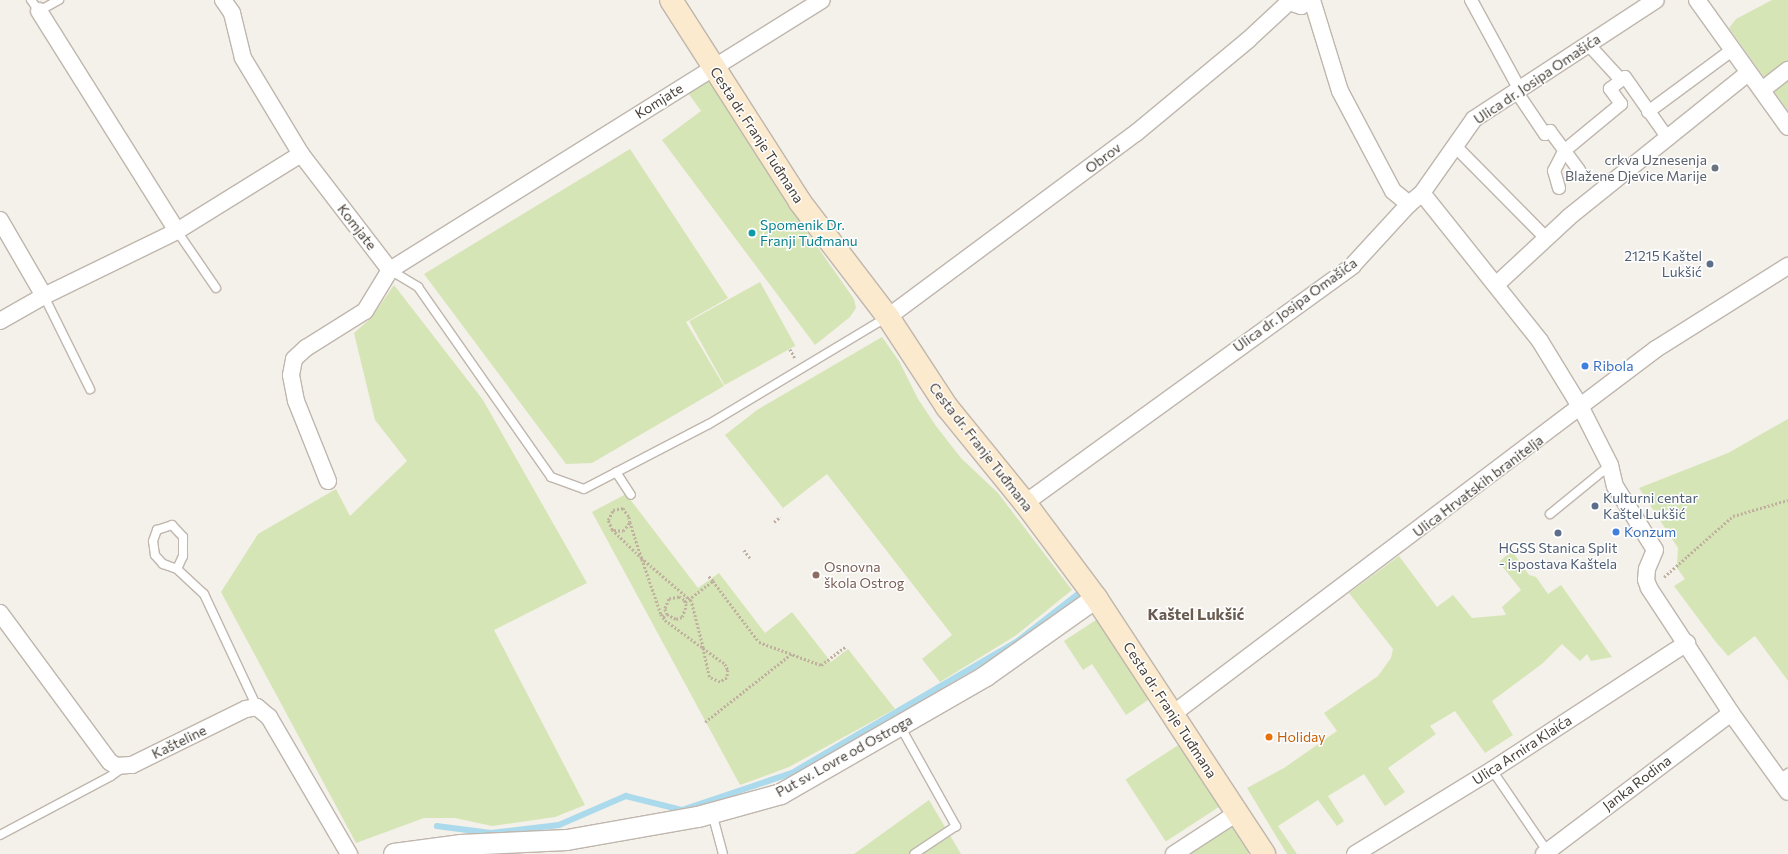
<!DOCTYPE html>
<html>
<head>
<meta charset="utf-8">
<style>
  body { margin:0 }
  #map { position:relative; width:1788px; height:854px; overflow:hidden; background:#f4f0ea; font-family:Commissioner,sans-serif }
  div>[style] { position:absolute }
  .green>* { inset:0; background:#d6e5b6; transform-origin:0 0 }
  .stream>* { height:5.5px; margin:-2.75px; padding:0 2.75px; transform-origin:2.75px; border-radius:2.75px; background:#abdaec }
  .path>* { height:2.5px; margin-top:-1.25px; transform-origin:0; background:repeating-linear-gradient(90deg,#c0b09f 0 2px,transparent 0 4px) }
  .roads { filter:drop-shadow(1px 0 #bfb6ad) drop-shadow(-1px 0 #bfb6ad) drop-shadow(0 1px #bfb6ad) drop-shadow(0 -1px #bfb6ad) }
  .service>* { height:8px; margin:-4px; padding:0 4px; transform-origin:4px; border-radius:4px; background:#fff }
  .pedestrian>* { height:12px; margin:-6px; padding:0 6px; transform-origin:6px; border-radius:6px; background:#fff }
  .minor>* { height:16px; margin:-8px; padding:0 8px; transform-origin:8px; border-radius:8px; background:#fff }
  .tertiary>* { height:20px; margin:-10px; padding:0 10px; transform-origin:10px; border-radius:10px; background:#fff }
  .secondary>* { height:22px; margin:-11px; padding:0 11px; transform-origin:11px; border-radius:11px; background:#fbeacd }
  .dots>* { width:11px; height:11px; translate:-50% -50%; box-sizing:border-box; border:2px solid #fff; border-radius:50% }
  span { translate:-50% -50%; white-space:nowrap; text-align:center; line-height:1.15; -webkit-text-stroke:3px #fff; paint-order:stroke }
  .street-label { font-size:14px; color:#474038 }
  .worship-label { font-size:14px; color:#5b616d }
  .right { translate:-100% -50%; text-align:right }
  .culture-label { font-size:14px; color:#0d838f }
  .left { translate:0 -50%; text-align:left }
  .service-label { font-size:14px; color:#4e5e75 }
  .shop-label { font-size:14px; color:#366cbe }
  .education-label { font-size:14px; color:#785e54 }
  .food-label { font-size:14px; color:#c56008 }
  .quarter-label { font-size:16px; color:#6a5c50; font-weight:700 }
</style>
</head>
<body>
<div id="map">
  <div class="green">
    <i style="clip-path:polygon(1772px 0,1788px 0,1788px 111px,1729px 28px,1736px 19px)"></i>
    <i style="clip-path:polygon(699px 81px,709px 81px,793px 212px,854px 299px,856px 308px,850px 317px,815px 345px,662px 140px,701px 111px,686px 90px)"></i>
    <i style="clip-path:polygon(630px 149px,728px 298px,686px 322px,724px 386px,592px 463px,566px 464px,424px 274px)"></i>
    <i style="left:760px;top:282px;width:73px;height:81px;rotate:61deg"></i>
    <i style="clip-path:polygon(394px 285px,483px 400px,587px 583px,494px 630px,585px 805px,555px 817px,492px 826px,455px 818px,424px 818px,356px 843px,221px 592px,258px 534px,336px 489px,350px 516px,407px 461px,375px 420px,354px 333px,371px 318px)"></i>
    <i style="clip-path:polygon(882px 337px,899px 361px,918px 399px,936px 426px,961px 458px,998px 493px,1072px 590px,1015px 636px,940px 682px,922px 659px,952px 635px,827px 474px,783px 508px,725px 435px,757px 410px)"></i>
    <i style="clip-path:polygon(1788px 419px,1788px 681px,1755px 636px,1728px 656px,1715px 641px,1674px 586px,1685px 579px,1677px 568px,1678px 548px,1639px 488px,1728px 453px)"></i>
    <i style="clip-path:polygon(626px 494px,698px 588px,719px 573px,765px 633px,792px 612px,831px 662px,848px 649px,895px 709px,789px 767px,740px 785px,592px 512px)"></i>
    <i style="clip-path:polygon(1512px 551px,1529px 575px,1536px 577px,1548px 594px,1561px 585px,1612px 657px,1591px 661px,1587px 654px,1580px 661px,1562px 644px,1543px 663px,1492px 701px,1513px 735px,1485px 753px,1455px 711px,1430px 726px,1436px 734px,1388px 768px,1405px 792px,1385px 806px,1364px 774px,1328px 796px,1344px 821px,1337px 826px,1318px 800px,1278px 826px,1297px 854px,1287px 854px,1247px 788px,1284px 768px,1337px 731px,1324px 713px,1378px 676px,1391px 658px,1393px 649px,1349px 593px,1399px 556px,1437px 607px,1453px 595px,1472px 618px,1506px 615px,1502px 607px,1521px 590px,1499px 562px)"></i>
    <i style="clip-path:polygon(1099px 618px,1151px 698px,1126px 715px,1092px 664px,1083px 670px,1064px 641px)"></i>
    <i style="left:1180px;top:744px;width:74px;height:65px;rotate:57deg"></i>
    <i style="clip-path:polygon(929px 800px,961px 854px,854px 854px)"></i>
    <i style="clip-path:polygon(1231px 826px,1249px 853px,1247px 854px,1188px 854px)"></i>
  </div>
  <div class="stream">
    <i style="left:437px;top:826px;width:54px;rotate:7.4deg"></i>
    <i style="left:491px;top:833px;width:68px;rotate:-6.7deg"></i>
    <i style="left:559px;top:825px;width:73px;rotate:-23.4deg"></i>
    <i style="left:626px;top:796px;width:58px;rotate:14deg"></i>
    <i style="left:682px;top:810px;width:116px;rotate:-18.6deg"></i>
    <i style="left:792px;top:773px;width:262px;rotate:-30.3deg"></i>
    <i style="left:1018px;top:641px;width:81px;rotate:-38deg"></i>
  </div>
  <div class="path">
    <i style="left:790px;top:349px;width:10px;rotate:61deg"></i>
    <i style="left:774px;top:522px;width:8px;rotate:-40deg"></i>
    <i style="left:614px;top:530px;width:9px;rotate:6deg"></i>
    <i style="left:623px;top:531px;width:11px;rotate:-52deg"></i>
    <i style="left:744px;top:550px;width:10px;rotate:53deg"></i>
    <i style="left:1664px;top:577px;width:92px;rotate:-41.5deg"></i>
    <i style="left:1733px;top:516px;width:57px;rotate:-16.2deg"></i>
    <i style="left:713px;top:581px;width:76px;rotate:53deg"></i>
    <i style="left:759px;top:642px;width:66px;rotate:20.4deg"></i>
    <i style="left:821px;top:665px;width:31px;rotate:-37deg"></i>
    <i style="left:685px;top:602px;width:35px;rotate:-37deg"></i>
    <i style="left:713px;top:581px;width:7px;rotate:-135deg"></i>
    <i style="left:663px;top:617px;width:5px;rotate:-37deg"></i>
    <i style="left:667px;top:614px;width:10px;rotate:29deg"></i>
    <i style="left:676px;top:619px;width:6px;rotate:-18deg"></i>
    <i style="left:682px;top:617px;width:12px;rotate:-70deg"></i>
    <i style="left:686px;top:606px;width:6px;rotate:-108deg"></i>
    <i style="left:684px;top:600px;width:6px;rotate:-149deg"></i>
    <i style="left:679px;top:597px;width:10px;rotate:169deg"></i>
    <i style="left:669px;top:599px;width:11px;rotate:112deg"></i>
    <i style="left:665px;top:609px;width:5px;rotate:68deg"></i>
    <i style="left:703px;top:648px;width:49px;rotate:-104.3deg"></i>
    <i style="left:691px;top:601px;width:65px;rotate:-139.4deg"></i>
    <i style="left:642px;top:559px;width:42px;rotate:-136deg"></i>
    <i style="left:612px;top:530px;width:11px;rotate:-112deg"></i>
    <i style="left:608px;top:520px;width:11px;rotate:-63deg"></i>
    <i style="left:613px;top:510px;width:10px;rotate:-11deg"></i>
    <i style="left:623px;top:508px;width:11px;rotate:56deg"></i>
    <i style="left:629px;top:517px;width:5px;rotate:79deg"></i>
    <i style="left:630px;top:522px;width:39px;rotate:72deg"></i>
    <i style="left:642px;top:559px;width:58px;rotate:70.9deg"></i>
    <i style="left:661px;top:614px;width:7px;rotate:56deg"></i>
    <i style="left:665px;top:620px;width:47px;rotate:36.4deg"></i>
    <i style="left:703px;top:648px;width:27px;rotate:36deg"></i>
    <i style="left:725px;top:664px;width:7px;rotate:63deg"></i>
    <i style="left:728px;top:670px;width:8px;rotate:97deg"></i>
    <i style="left:727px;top:678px;width:8px;rotate:150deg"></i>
    <i style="left:720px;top:682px;width:12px;rotate:-156deg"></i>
    <i style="left:709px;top:677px;width:30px;rotate:-102deg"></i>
    <i style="left:705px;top:722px;width:110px;rotate:-38.3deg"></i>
  </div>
  <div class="roads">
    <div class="service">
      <i style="left:31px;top:0;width:14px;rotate:54deg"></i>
      <i style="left:39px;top:11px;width:23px;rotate:-29deg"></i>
      <i style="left:177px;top:231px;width:69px;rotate:55.6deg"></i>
      <i style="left:390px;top:270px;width:33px;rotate:31deg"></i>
      <i style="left:418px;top:287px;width:232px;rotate:55deg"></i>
      <i style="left:551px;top:477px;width:35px;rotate:20deg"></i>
      <i style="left:584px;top:489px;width:141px;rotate:-27.5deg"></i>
      <i style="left:709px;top:424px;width:208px;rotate:-31deg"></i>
      <i style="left:44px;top:296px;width:104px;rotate:63.7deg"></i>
      <i style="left:616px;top:472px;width:27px;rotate:57deg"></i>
      <i style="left:1550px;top:514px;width:77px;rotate:-39.2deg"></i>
      <i style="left:177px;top:569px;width:15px;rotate:-160deg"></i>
      <i style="left:163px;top:564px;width:12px;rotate:-132deg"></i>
      <i style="left:155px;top:555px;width:14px;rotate:-98deg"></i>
      <i style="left:153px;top:541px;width:12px;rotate:-70deg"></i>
      <i style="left:157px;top:530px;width:16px;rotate:-18deg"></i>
      <i style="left:172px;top:525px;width:16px;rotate:47deg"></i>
      <i style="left:183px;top:537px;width:19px;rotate:90deg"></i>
      <i style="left:183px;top:556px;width:14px;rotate:115deg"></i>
      <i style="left:177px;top:569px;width:37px;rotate:43deg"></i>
      <i style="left:204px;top:594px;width:125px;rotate:64.9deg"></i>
      <i style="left:900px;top:726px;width:115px;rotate:60.8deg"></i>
      <i style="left:956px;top:826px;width:50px;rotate:146.3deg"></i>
      <i style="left:1492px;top:770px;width:98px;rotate:55.8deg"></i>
      <i style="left:1779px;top:779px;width:11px;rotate:-34deg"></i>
      <i style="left:712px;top:813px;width:42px;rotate:75deg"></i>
      <i style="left:0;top:835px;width:126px;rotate:-28deg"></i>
      <i style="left:111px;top:776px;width:16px;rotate:-35deg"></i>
    </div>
    <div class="pedestrian">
      <i style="left:1471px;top:0;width:100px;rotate:61.4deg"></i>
      <i style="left:1588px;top:44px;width:49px;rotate:47.5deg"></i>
      <i style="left:1516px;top:91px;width:52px;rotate:56deg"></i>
      <i style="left:1545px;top:134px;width:6px;rotate:-31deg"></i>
      <i style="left:1550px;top:131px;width:49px;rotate:53.4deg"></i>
      <i style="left:1648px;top:112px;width:104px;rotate:-36.4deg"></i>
      <i style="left:1455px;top:146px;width:129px;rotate:45.3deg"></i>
      <i style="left:1559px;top:188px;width:18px;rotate:-106deg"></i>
      <i style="left:1554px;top:171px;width:22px;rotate:-63deg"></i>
      <i style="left:1564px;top:151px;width:74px;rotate:-39.5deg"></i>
      <i style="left:1621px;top:104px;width:19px;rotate:-126deg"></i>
      <i style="left:1610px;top:89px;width:19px;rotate:-39deg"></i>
      <i style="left:1625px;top:77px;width:73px;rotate:55deg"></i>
    </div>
    <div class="minor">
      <i style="left:223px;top:0;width:16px;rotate:55deg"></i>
      <i style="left:232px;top:13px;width:46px;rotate:76.3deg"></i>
      <i style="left:243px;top:58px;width:112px;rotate:58.9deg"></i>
      <i style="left:1312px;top:0;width:95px;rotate:72.9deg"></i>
      <i style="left:1340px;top:91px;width:113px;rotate:62.1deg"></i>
      <i style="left:1393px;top:191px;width:21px;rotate:39deg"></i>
      <i style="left:1697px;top:0;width:156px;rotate:54.4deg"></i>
      <i style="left:39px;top:11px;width:260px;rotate:57.9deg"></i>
      <i style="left:1762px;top:90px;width:33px;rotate:-38deg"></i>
      <i style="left:1422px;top:193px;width:189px;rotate:51.4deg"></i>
      <i style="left:1540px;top:341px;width:79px;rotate:58.5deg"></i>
      <i style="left:1581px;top:408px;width:64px;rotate:63deg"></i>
      <i style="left:1610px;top:465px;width:22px;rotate:77deg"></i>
      <i style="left:1615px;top:486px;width:75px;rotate:58deg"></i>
      <i style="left:1655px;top:550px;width:21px;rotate:113deg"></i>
      <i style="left:1647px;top:569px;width:11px;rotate:95deg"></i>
      <i style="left:1646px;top:580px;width:9px;rotate:69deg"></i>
      <i style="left:1649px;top:588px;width:149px;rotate:56.7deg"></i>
      <i style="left:1731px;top:713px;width:97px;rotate:54.2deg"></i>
      <i style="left:0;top:220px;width:88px;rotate:59.9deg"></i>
      <i style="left:1497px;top:284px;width:98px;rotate:-42.9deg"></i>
      <i style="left:1569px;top:217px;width:230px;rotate:-38.8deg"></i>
      <i style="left:888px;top:317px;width:309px;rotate:-36.6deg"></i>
      <i style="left:1136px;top:133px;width:146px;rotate:-39.7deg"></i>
      <i style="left:1248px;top:40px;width:56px;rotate:-42.8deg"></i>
      <i style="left:1289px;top:2px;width:13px;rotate:18deg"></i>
      <i style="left:1301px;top:6px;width:12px;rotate:-31deg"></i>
      <i style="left:0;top:321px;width:51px;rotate:-29.6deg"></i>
      <i style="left:44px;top:296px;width:148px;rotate:-26deg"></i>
      <i style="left:177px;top:231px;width:146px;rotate:-31.8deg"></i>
      <i style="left:301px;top:154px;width:146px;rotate:52.5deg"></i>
      <i style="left:390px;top:270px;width:509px;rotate:-32.01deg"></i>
      <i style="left:328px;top:481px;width:86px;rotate:-111.8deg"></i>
      <i style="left:296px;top:401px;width:26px;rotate:-101deg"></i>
      <i style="left:291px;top:375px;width:16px;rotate:-79deg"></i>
      <i style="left:294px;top:359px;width:16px;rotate:-43deg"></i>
      <i style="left:306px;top:348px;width:70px;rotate:-32.1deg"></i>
      <i style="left:365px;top:311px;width:48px;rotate:-58.6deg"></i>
      <i style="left:1025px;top:503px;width:404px;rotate:-35.9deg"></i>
      <i style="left:1352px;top:266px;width:84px;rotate:-47.4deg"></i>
      <i style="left:1409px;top:204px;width:17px;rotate:-40deg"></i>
      <i style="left:1422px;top:193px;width:90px;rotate:-54.9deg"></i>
      <i style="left:1474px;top:119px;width:217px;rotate:-33.2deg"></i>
      <i style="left:0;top:613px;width:185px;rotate:53.6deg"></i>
      <i style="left:110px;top:762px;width:7px;rotate:34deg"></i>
      <i style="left:116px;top:766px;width:16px;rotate:-4deg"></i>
      <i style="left:132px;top:765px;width:127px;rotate:-26.2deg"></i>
      <i style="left:246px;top:709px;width:11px;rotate:-10deg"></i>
      <i style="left:257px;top:707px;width:16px;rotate:40deg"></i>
      <i style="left:269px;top:717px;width:159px;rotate:59.7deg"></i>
      <i style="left:1174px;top:713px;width:604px;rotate:-37.06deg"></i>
      <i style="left:1656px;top:349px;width:156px;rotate:-32.2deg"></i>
      <i style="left:1174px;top:854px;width:75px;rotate:-33.1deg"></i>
      <i style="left:1355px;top:854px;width:161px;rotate:-31.5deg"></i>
      <i style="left:1492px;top:770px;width:233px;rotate:-33.1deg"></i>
      <i style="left:1544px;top:854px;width:234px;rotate:-37deg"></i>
    </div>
    <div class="tertiary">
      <i style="left:394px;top:854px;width:68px;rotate:-7.7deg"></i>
      <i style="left:461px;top:845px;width:106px;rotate:-2.7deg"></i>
      <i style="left:567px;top:840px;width:133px;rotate:-10deg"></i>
      <i style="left:698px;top:817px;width:86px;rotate:-15.5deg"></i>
      <i style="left:781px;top:794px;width:237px;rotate:-29.9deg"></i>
      <i style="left:986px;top:676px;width:135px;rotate:-35.3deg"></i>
    </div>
    <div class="secondary">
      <i style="left:671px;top:0;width:240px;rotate:57.4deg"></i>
      <i style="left:800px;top:202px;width:145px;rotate:52.6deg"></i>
      <i style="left:888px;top:317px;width:108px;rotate:56.8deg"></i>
      <i style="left:947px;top:407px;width:124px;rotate:50.9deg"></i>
      <i style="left:1025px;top:503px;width:119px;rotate:53.2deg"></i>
      <i style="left:1096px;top:598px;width:306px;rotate:56.7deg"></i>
    </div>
  </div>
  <div class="dots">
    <i style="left:1715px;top:168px;background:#6b7280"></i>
    <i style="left:752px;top:233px;background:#0f9aa8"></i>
    <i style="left:1710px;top:264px;background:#5c6f8a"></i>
    <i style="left:1585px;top:366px;background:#3f7fe0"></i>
    <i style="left:1595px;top:506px;background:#5c6f8a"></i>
    <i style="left:1616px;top:532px;background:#3f7fe0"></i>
    <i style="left:1558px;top:533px;background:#5c6f8a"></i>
    <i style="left:816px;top:575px;background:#8d6e63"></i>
    <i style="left:1269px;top:737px;background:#e8710a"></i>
  </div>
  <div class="street-label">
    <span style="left:1537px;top:79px;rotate:-34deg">Ulica dr. Josipa Omašića</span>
    <span style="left:659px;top:101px;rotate:-32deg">Komjate</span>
    <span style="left:757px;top:135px;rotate:57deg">Cesta dr. Franje Tuđmana</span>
    <span style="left:1103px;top:158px;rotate:-37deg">Obrov</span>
    <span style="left:357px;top:227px;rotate:52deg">Komjate</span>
    <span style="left:1295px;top:305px;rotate:-36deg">Ulica dr. Josipa Omašića</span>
    <span style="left:981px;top:447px;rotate:52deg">Cesta dr. Franje Tuđmana</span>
    <span style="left:1478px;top:486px;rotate:-37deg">Ulica Hrvatskih branitelja</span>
    <span style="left:1170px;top:710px;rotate:57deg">Cesta dr. Franje Tuđmana</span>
    <span style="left:179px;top:742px;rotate:-26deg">Kašteline</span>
    <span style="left:1522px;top:750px;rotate:-33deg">Ulica Arnira Klaića</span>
    <span style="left:844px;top:756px;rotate:-29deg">Put sv. Lovre od Ostroga</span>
    <span style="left:1637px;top:783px;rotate:-37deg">Janka Rodina</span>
  </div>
  <div class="worship-label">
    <span class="right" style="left:1707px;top:168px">crkva Uznesenja<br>Blažene Djevice Marije</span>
  </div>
  <div class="culture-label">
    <span class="left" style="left:760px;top:233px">Spomenik Dr.<br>Franji Tuđmanu</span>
  </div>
  <div class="service-label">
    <span class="right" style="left:1702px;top:264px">21215 Kaštel<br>Lukšić</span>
    <span class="left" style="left:1603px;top:506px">Kulturni centar<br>Kaštel Lukšić</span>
    <span style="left:1558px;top:556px">HGSS Stanica Split<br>- ispostava Kaštela</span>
  </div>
  <div class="shop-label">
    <span class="left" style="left:1593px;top:366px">Ribola</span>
    <span class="left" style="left:1624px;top:532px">Konzum</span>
  </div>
  <div class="education-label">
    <span class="left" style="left:824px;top:575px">Osnovna<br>škola Ostrog</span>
  </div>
  <div class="food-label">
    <span class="left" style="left:1277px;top:737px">Holiday</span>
  </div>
  <div class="quarter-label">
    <span style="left:1196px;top:614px">Kaštel Lukšić</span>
  </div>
</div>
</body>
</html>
